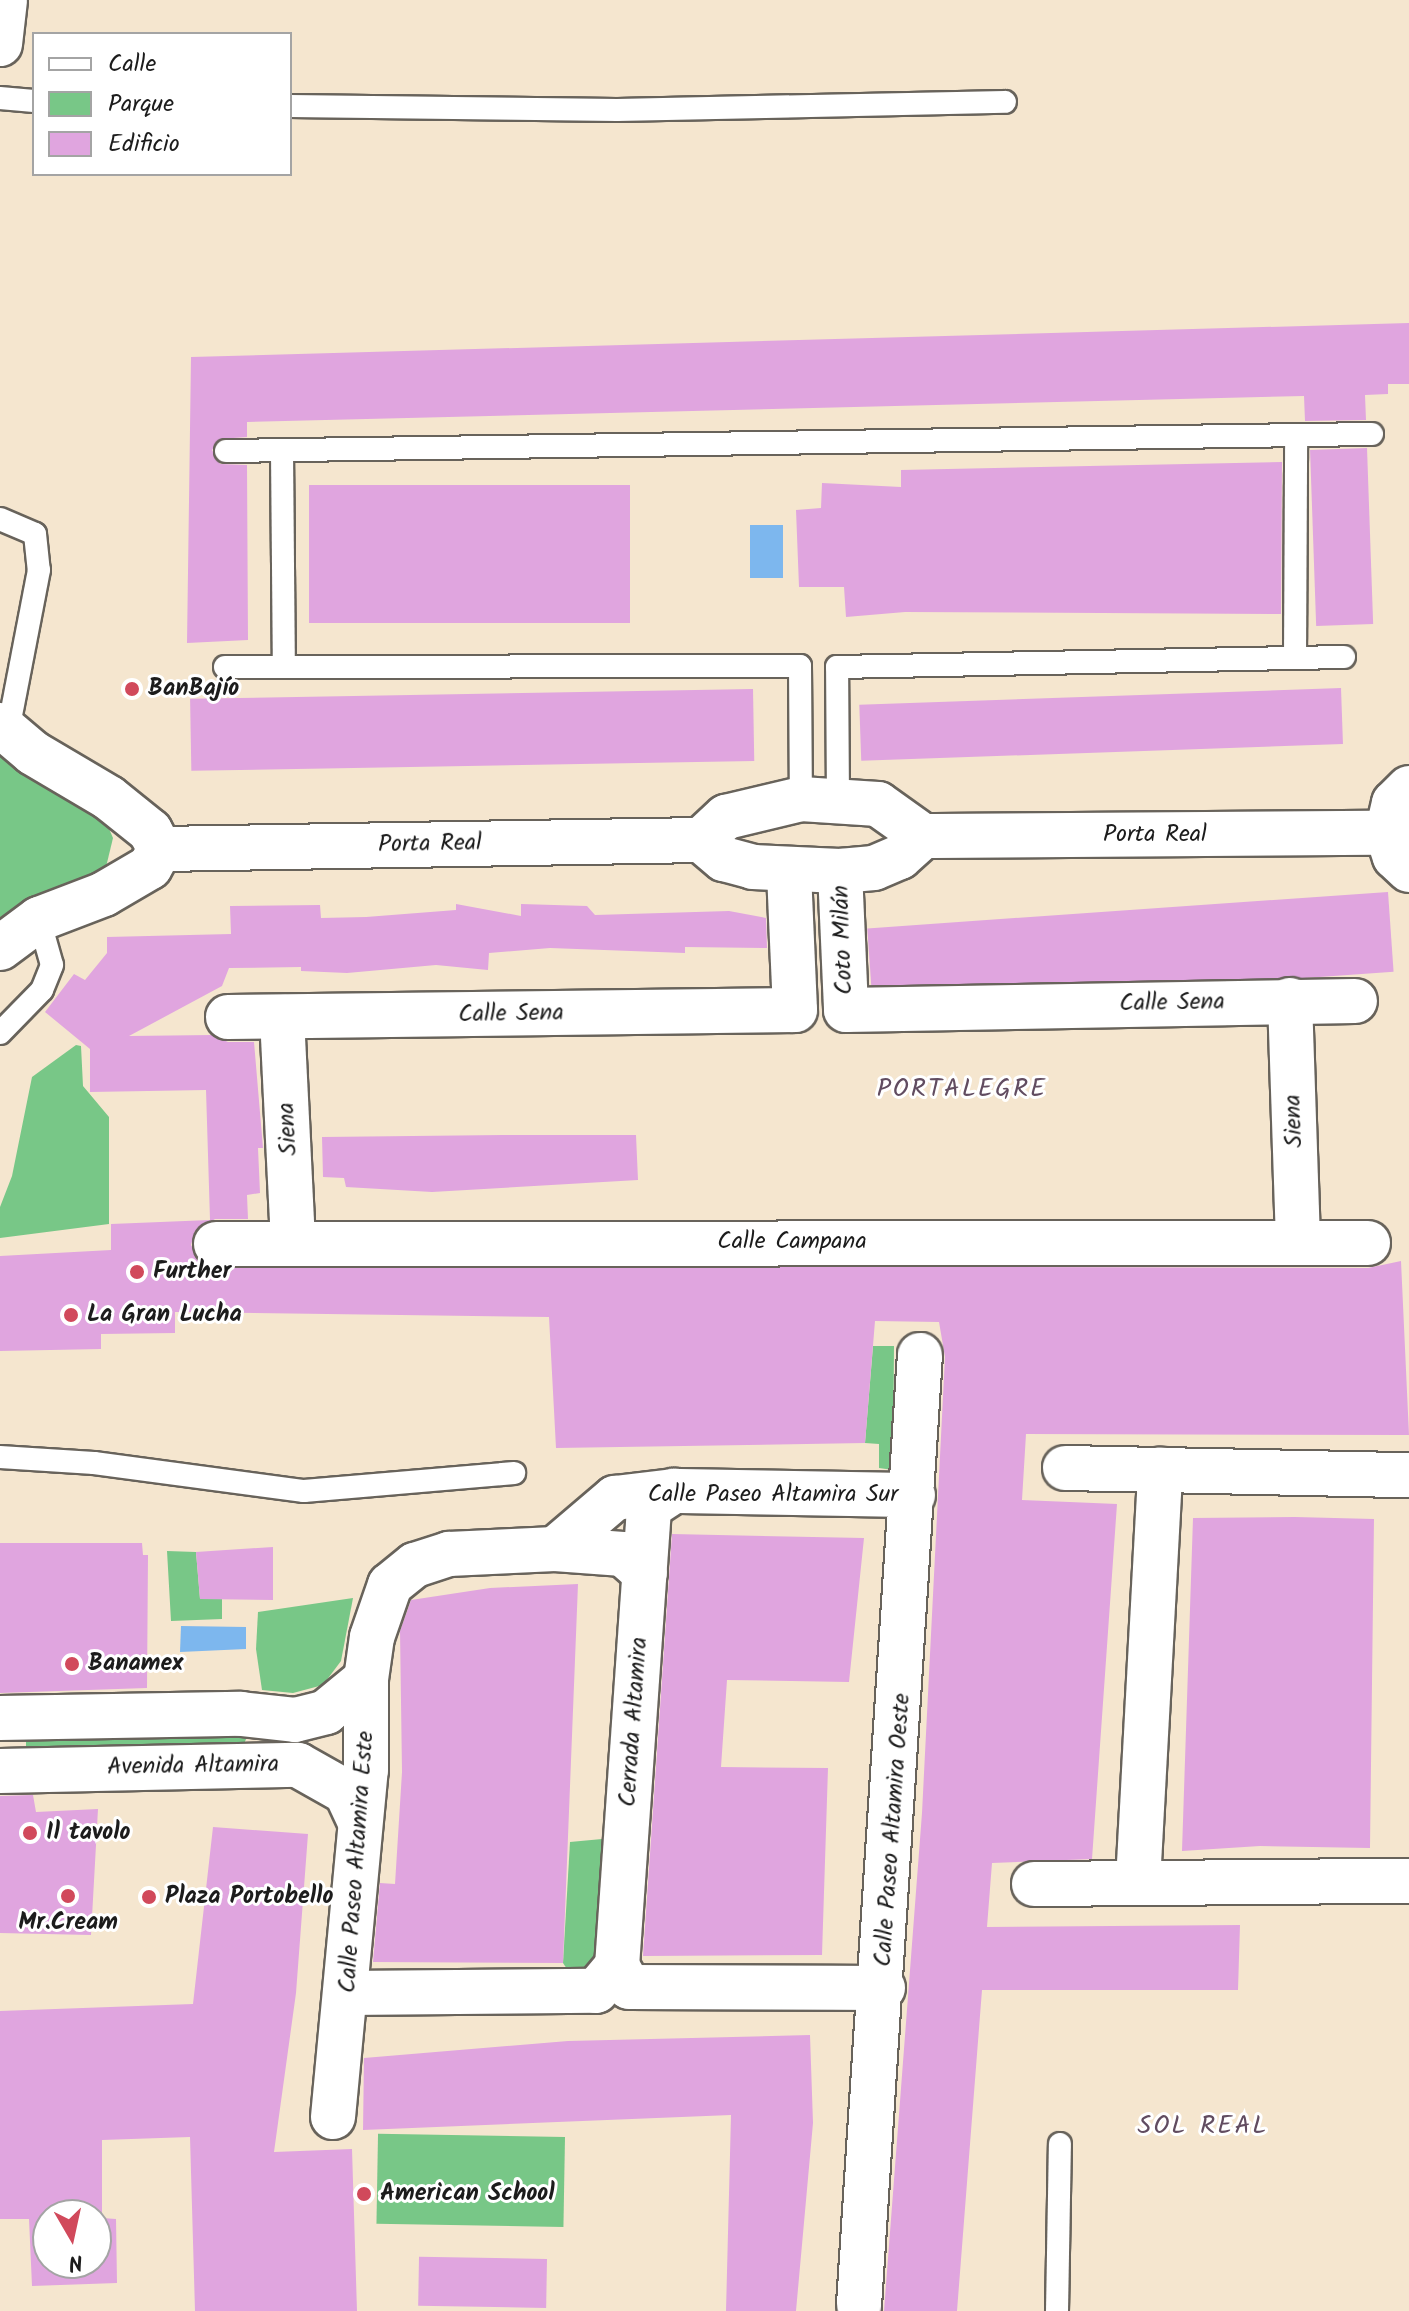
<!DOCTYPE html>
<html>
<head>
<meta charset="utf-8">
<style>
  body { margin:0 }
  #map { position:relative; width:1409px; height:2311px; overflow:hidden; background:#f5e6cf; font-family:Kalam,sans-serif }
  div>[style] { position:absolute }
  .green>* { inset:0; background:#78c787; transform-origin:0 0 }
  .water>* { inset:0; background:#7db7ee; transform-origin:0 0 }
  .building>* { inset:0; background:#e0a5df; transform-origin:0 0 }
  .roads { filter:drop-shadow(2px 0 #68635b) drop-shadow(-2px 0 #68635b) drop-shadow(0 2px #68635b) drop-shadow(0 -2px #68635b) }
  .service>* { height:22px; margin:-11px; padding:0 11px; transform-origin:11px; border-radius:11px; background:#fff }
  .minor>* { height:44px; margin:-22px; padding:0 22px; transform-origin:22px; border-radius:22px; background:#fff }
  .primary>* { height:44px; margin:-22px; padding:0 22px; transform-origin:22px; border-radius:22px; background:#fff }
  .dots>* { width:22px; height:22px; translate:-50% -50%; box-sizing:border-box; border:4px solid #fff; border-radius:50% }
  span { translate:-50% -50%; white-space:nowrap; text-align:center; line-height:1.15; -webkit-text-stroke:6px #fff; paint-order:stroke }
  .poi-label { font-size:24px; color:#1c1c1c; font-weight:700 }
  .left { translate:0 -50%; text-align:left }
  .street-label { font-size:24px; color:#1c1c1c }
  .neighbourhood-label { font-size:26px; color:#614c60; letter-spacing:2px }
  .legend { position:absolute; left:32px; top:32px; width:260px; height:144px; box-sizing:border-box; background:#fff; border:2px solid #a4a4a4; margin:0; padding:10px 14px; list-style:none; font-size:24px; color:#1c1c1c }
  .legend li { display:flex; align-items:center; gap:16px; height:40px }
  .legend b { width:40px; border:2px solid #a4a4a4 }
  .north { position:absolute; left:32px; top:2199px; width:80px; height:80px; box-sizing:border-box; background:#fff; border:2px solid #a4a4a4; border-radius:50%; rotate:171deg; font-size:22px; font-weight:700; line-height:32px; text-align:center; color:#1c1c1c }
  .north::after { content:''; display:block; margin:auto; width:28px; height:36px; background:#d1495b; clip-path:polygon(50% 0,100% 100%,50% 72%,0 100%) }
</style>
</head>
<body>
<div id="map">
  <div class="green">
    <i style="clip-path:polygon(0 741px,102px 812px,113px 838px,106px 867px,0 926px)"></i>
    <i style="clip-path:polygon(76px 1045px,81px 1046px,83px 1086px,109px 1117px,109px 1224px,0 1238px,0 1207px,12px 1176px,32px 1077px)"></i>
    <i style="clip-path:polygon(873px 1346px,894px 1346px,893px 1470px,879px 1468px,879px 1444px,865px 1443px)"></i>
    <i style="clip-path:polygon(167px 1551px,196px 1552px,200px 1599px,222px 1599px,222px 1619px,171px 1621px)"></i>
    <i style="clip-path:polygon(353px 1598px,341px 1661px,323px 1685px,293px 1693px,262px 1690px,256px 1649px,258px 1612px)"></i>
    <i style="clip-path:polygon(237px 1736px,246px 1739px,244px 1744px,26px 1751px,26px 1739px)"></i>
    <i style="clip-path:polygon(602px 1839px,599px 1966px,569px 1972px,563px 1963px,570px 1842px)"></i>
    <i style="left:565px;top:2137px;width:90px;height:187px;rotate:91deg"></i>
  </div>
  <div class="water">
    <i style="left:750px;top:525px;width:33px;height:53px"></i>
    <i style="clip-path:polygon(181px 1626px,246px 1627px,246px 1649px,180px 1652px)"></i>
  </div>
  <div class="building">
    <i style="clip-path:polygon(1409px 323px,1409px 384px,1388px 384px,1388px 394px,1365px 395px,1366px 420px,1305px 421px,1304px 396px,247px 422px,247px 437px,220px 439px,212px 450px,220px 464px,247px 465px,248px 640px,187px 643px,191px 357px)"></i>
    <i style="left:1367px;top:448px;width:176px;height:57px;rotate:88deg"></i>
    <i style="clip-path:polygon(1282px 462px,1281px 614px,905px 612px,846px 617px,844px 587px,799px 587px,796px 510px,821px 508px,822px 483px,901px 487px,901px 470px)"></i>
    <i style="left:630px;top:485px;width:138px;height:321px;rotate:90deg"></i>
    <i style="left:1341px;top:688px;width:56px;height:482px;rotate:88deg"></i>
    <i style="left:753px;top:689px;width:72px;height:563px;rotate:89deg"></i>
    <i style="left:1388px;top:892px;width:80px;height:522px;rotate:86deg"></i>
    <i style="clip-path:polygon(456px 904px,521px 916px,521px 904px,587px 906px,595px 915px,729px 911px,766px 918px,767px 948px,685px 947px,685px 953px,550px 948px,489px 953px,488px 970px,436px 965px,347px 973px,301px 971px,301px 967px,229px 968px,222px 986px,129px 1036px,212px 1035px,228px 1042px,254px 1042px,263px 1148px,258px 1148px,260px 1193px,247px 1195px,248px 1219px,215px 1219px,195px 1231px,191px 1245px,203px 1265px,1368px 1268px,1401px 1261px,1409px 1435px,1026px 1434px,1022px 1500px,1117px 1504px,1092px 1859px,992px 1863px,987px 1927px,1240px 1925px,1238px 1990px,982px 1990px,957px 2311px,884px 2311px,922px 1813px,945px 1357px,939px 1322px,875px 1321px,865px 1443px,556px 1448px,549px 1317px,175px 1312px,175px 1333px,101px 1334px,101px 1349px,0 1351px,0 1256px,111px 1250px,111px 1224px,210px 1220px,206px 1090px,90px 1092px,90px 1049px,45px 1012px,74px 974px,85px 980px,107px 953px,107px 937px,231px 934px,230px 906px,320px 905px,321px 918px,366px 917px,456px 910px)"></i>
    <i style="clip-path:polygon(503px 1135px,636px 1135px,638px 1180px,432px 1192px,346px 1187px,344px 1178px,323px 1177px,322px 1137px)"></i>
    <i style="clip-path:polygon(1295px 1517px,1374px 1519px,1370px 1848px,1260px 1846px,1182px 1851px,1193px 1518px)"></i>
    <i style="clip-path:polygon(672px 1534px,864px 1538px,849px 1682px,727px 1680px,721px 1767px,828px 1768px,822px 1955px,643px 1956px)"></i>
    <i style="clip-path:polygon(0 1543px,142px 1543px,143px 1555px,148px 1555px,147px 1688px,0 1693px)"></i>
    <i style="clip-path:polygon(273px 1547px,273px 1600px,200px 1599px,196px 1552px)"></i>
    <i style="clip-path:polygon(578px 1584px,563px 1963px,373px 1962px,380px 1883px,395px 1884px,402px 1772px,400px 1631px,411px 1600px,490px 1588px)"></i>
    <i style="clip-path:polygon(33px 1795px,36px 1812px,98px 1809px,91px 1935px,0 1933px,0 1796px)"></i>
    <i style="clip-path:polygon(evenodd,213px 1827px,308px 1834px,296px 1993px,274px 2152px,352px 2149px,357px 2311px,195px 2311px,190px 2137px,102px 2140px,102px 2218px,116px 2219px,117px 2283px,32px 2286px,29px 2219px,0 2219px,0 2011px,193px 2004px,213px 1827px,48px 2215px,96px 2215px,96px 2263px,48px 2263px,48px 2215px)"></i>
    <i style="clip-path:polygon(810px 2035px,813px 2123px,796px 2311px,726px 2311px,731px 2115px,363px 2130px,364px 2058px,568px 2041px)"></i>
    <i style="left:547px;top:2259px;width:49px;height:128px;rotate:91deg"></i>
  </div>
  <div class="roads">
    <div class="service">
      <i style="left:0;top:98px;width:34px;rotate:5deg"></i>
      <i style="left:290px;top:106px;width:327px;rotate:0.7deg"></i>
      <i style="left:617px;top:110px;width:388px;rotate:-1.2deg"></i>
      <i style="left:226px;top:451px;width:1146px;rotate:-0.85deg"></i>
      <i style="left:282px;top:451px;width:215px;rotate:89.5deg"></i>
      <i style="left:0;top:519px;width:38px;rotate:23deg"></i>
      <i style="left:35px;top:534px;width:36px;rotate:84deg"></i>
      <i style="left:39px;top:570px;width:164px;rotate:100.9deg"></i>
      <i style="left:1295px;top:658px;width:222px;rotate:-89.7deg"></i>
      <i style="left:225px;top:667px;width:575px;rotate:-0.1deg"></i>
      <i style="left:800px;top:666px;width:133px;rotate:89.6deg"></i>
      <i style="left:838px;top:800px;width:133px;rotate:-90.4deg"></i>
      <i style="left:837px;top:667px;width:507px;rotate:-1.13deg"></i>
      <i style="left:0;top:1033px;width:60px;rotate:-45.7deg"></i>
      <i style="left:42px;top:990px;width:27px;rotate:-68deg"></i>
      <i style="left:52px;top:965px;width:48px;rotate:-105.8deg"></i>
      <i style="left:0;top:1457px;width:94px;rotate:3.7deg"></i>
      <i style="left:94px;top:1463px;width:212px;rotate:7.6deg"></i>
      <i style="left:304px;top:1491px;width:211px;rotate:-4.9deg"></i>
      <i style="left:1057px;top:2311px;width:167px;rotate:-89deg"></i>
    </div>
    <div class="minor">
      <i style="left:0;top:725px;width:43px;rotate:40.3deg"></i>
      <i style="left:33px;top:753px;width:88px;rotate:30.6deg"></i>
      <i style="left:109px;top:798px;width:53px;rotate:38.8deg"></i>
      <i style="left:150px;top:831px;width:21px;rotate:61deg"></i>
      <i style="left:1409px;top:788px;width:21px;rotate:135deg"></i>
      <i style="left:1394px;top:803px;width:31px;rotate:103deg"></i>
      <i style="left:1387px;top:833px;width:25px;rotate:72deg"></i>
      <i style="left:1395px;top:857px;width:19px;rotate:43deg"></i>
      <i style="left:701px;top:840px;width:30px;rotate:40deg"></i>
      <i style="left:724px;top:859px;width:30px;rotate:15deg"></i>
      <i style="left:753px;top:867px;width:87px;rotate:2.6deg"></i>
      <i style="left:840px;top:871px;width:34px;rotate:-5deg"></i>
      <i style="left:874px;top:868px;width:28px;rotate:-23deg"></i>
      <i style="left:900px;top:857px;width:31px;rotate:-42deg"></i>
      <i style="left:923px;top:836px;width:464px;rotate:-0.4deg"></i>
      <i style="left:160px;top:849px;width:541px;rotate:-0.95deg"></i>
      <i style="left:701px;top:840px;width:34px;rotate:-43deg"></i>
      <i style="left:726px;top:817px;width:77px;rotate:-13.5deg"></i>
      <i style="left:801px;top:799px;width:77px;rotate:3.7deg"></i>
      <i style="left:878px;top:804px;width:55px;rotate:35.4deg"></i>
      <i style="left:840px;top:871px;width:139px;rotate:87.5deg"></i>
      <i style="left:846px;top:1010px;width:509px;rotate:-1.01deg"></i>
      <i style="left:0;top:948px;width:49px;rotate:-36.6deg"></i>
      <i style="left:39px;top:919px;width:70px;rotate:-21deg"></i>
      <i style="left:104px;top:894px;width:53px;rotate:-30.4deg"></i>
      <i style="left:150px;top:867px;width:21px;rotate:-61deg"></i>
      <i style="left:1290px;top:1000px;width:243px;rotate:88.1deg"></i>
      <i style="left:228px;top:1017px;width:567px;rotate:-0.71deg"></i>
      <i style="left:795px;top:1010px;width:139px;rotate:-92.5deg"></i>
      <i style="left:282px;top:1017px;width:225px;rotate:87.2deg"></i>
      <i style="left:216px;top:1244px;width:1152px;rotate:-0.05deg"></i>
      <i style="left:1065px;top:1468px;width:344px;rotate:1.2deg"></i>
      <i style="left:555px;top:1549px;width:68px;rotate:4.2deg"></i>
      <i style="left:623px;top:1554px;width:29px;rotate:41deg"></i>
      <i style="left:0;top:1718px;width:241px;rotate:-1deg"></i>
      <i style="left:241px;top:1714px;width:54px;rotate:6.3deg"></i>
      <i style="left:295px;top:1720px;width:32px;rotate:-14deg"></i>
      <i style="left:326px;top:1712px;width:52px;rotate:-39.5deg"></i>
      <i style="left:0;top:1771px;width:298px;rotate:-1.2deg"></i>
      <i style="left:298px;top:1765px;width:55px;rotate:29.4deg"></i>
      <i style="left:346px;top:1792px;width:33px;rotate:65deg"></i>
      <i style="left:1138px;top:1882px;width:413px;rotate:-86.9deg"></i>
      <i style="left:1034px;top:1884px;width:375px;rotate:-0.5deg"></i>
      <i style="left:617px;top:1966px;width:460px;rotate:-86deg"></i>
      <i style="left:649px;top:1507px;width:30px;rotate:-33deg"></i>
      <i style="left:346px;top:1993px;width:250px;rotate:-0.5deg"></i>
      <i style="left:596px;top:1991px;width:33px;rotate:-50deg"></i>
      <i style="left:617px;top:1966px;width:24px;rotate:60deg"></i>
      <i style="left:629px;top:1987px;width:254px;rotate:0.2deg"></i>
      <i style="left:333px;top:2117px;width:349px;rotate:-84.6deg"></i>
      <i style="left:366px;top:1770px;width:91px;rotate:-90deg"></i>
      <i style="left:366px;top:1679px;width:42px;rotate:-81.9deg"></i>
      <i style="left:372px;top:1637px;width:55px;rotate:-70.9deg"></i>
      <i style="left:390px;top:1585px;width:32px;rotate:-39deg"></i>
      <i style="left:415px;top:1565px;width:36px;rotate:-18deg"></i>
      <i style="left:449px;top:1554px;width:106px;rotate:-2.7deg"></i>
      <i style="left:555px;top:1549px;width:79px;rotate:-40.4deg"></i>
      <i style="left:615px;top:1498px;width:59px;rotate:-6.8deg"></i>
      <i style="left:674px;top:1491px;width:239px;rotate:1deg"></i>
      <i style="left:859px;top:2305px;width:952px;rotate:-86.33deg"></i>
    </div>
    <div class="primary">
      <i style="left:0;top:44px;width:44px;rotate:-83.5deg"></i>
    </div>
  </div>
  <div class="dots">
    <i style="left:132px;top:689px;background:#d1495b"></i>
    <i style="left:137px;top:1272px;background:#d1495b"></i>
    <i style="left:71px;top:1315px;background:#d1495b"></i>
    <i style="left:72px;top:1664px;background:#d1495b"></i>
    <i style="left:30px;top:1833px;background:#d1495b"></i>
    <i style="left:68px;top:1896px;background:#d1495b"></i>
    <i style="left:149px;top:1897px;background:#d1495b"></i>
    <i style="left:364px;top:2194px;background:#d1495b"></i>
  </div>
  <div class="poi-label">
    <span class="left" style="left:148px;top:689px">BanBajío</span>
    <span class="left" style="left:153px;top:1272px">Further</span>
    <span class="left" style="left:87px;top:1315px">La Gran Lucha</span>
    <span class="left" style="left:88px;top:1664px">Banamex</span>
    <span class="left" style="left:46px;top:1833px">Il tavolo</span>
    <span class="left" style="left:165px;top:1897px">Plaza Portobello</span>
    <span style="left:68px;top:1923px">Mr.Cream</span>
    <span class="left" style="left:380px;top:2194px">American School</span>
  </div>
  <div class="street-label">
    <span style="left:1155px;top:835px">Porta Real</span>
    <span style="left:430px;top:844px;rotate:-1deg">Porta Real</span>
    <span style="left:843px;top:940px;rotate:-92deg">Coto Milán</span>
    <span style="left:1172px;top:1003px;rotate:-1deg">Calle Sena</span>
    <span style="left:511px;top:1014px;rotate:-1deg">Calle Sena</span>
    <span style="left:1294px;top:1121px;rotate:-92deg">Siena</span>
    <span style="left:288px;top:1129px;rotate:-93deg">Siena</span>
    <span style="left:792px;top:1242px">Calle Campana</span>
    <span style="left:773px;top:1495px">Calle Paseo Altamira Sur</span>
    <span style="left:634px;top:1722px;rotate:-86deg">Cerrada Altamira</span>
    <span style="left:193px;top:1766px;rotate:-1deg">Avenida Altamira</span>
    <span style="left:893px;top:1830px;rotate:-86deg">Calle Paseo Altamira Oeste</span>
    <span style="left:357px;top:1862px;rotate:-86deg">Calle Paseo Altamira Este</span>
  </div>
  <div class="neighbourhood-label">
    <span style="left:962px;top:1090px">PORTALEGRE</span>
    <span style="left:1203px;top:2127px">SOL REAL</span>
  </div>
  <ul class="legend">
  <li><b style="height:10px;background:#fff"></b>Calle</li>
  <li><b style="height:22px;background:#78c787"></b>Parque</li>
  <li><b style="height:22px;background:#e0a5df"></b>Edificio</li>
  </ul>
  <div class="north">N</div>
</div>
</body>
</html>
